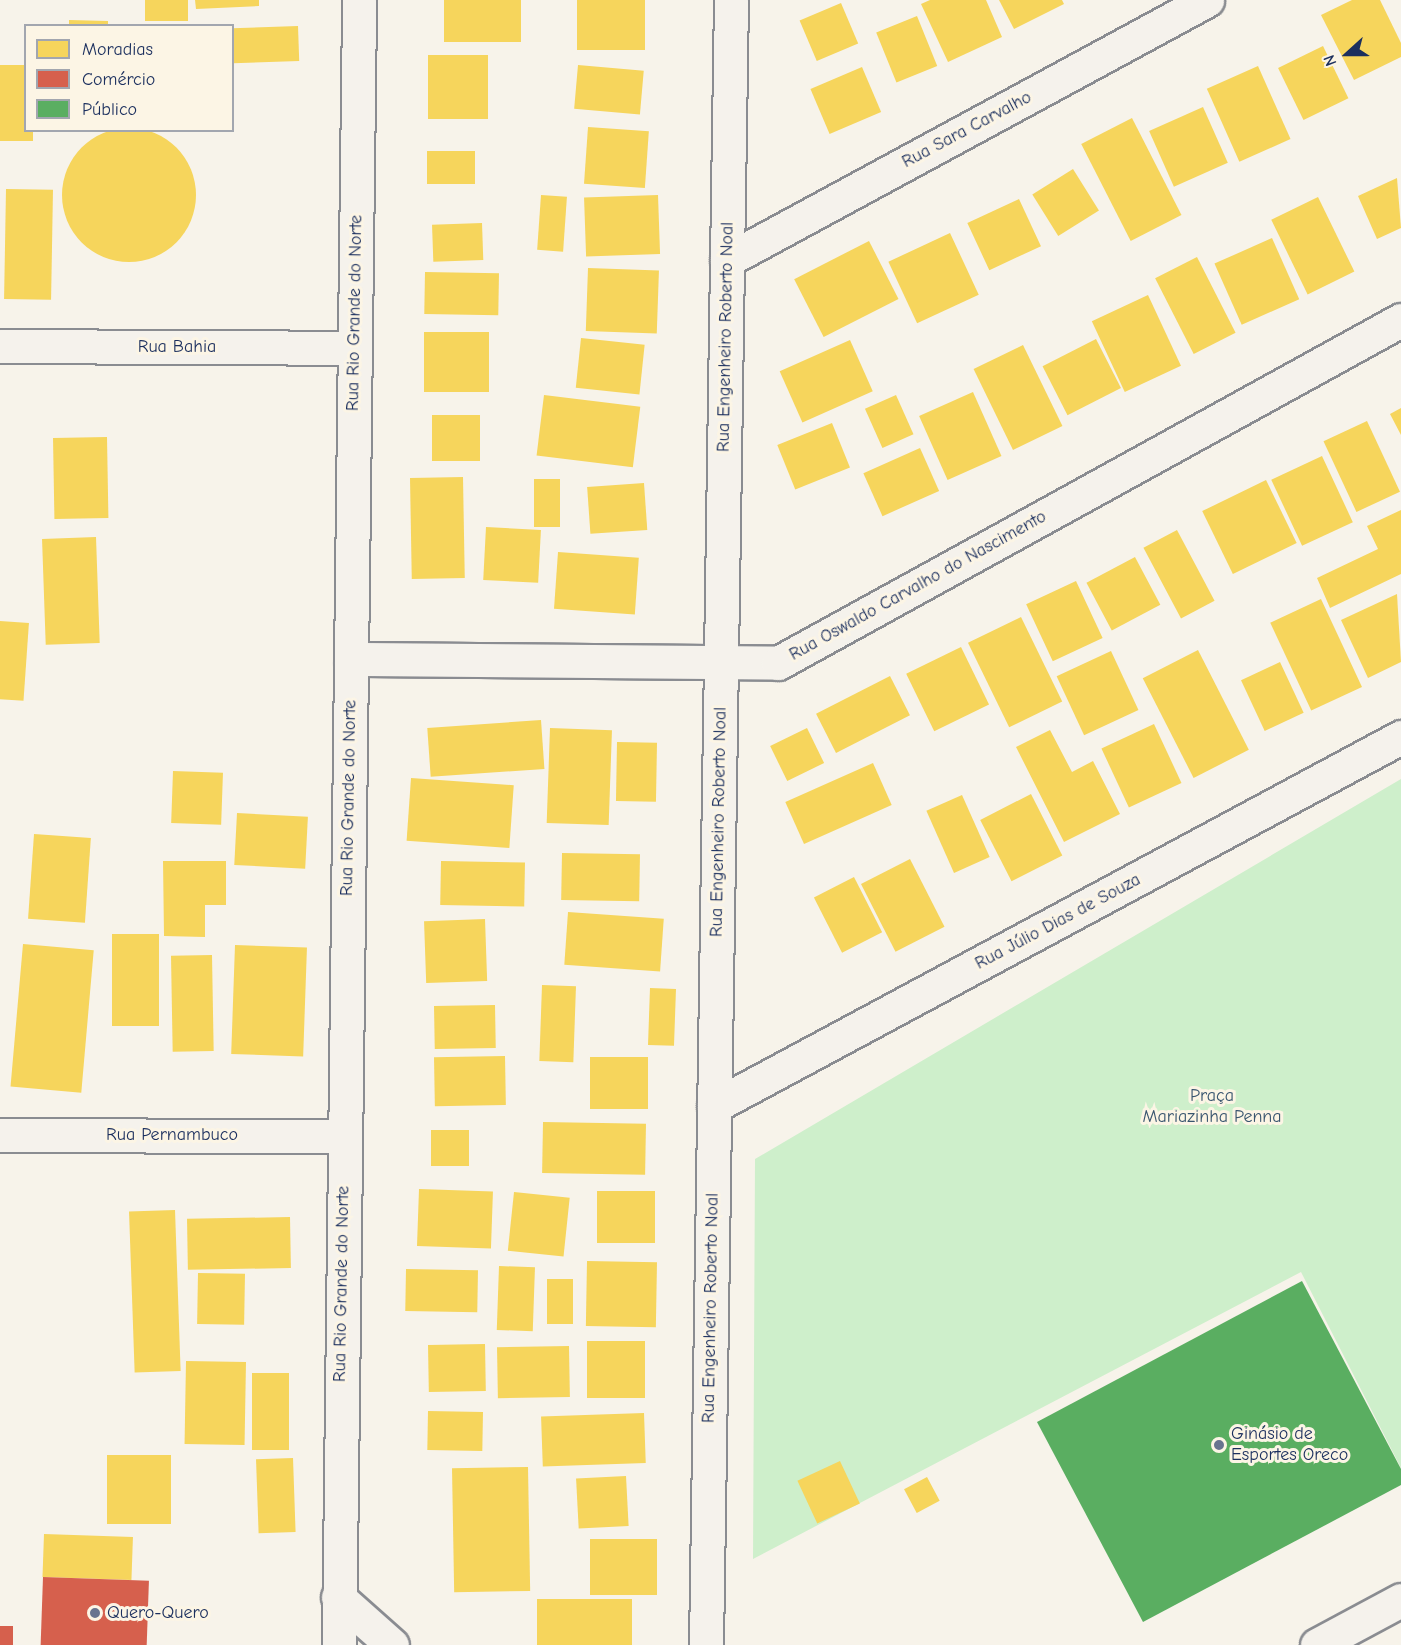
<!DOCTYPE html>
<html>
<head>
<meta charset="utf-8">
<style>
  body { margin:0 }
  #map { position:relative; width:1401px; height:1645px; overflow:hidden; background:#f7f3ea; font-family:"Comic Neue",sans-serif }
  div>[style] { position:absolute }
  .green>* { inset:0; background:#ceefcb }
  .homes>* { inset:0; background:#f6d55c; transform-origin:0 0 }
  .round { border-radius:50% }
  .shops>* { inset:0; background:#d6604d; transform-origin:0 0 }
  .public>* { inset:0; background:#5aae61 }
  .roads { filter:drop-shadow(2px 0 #8a8c91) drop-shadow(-2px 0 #8a8c91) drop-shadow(0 2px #8a8c91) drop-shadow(0 -2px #8a8c91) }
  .minor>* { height:33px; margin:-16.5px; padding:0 16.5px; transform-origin:16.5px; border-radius:16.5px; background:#f5f2ec }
  .secondary>* { height:33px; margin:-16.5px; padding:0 16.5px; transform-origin:16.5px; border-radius:16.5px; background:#f5f2ec }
  .dots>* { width:16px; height:16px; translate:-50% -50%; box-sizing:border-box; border:3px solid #fcf5e5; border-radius:50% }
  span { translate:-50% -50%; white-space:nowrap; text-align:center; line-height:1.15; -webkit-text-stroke:6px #fcf5e5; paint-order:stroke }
  .street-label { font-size:18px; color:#1b2f5e }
  .park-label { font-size:18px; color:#38556f }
  .poi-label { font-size:18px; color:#1b2f5e }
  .left { translate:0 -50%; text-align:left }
  .legend { position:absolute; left:24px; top:24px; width:210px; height:108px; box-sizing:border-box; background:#fcf5e5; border:2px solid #a2a6af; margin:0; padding:8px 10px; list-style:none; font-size:18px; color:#1b2f5e }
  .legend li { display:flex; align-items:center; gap:12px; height:30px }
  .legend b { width:30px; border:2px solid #a2a6af }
  .north { position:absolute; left:1317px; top:24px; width:60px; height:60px; -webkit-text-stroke:4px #fcf5e5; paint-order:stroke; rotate:249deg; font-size:16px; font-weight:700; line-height:24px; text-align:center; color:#1b2f5e }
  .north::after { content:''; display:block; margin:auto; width:21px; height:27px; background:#1b2f5e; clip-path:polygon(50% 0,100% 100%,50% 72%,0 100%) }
</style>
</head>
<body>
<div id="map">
  <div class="green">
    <i style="clip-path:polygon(1401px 779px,1401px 1468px,1301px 1272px,753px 1559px,755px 1159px)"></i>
  </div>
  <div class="homes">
    <i style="left:145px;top:0;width:43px;height:21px"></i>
    <i style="clip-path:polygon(195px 0,259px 0,259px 6px,196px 9px)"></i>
    <i style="left:444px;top:0;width:77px;height:42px"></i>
    <i style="left:577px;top:0;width:68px;height:50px"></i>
    <i style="clip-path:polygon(930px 0,986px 0,1002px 37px,948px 62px,921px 4px)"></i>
    <i style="clip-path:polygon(999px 0,1062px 0,1064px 4px,1014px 29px)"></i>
    <i style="clip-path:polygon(1352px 0,1380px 0,1401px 43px,1401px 57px,1354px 80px,1321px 15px)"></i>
    <i style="left:841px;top:3px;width:44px;height:45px;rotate:67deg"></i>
    <i style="left:917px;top:16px;width:54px;height:44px;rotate:68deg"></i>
    <i style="clip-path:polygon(69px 20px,108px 21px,108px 26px,69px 26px)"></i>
    <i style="left:298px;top:26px;width:35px;height:66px;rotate:88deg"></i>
    <i style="left:1323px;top:46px;width:58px;height:50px;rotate:64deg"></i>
    <i style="left:488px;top:55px;width:64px;height:60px;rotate:90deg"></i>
    <i style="clip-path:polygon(0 65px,26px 65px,26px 130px,33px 130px,33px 141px,0 141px)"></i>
    <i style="left:578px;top:65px;width:66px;height:44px;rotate:5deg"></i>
    <i style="left:1258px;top:66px;width:80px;height:56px;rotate:66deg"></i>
    <i style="left:862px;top:67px;width:49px;height:56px;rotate:67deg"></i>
    <i style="left:1203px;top:107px;width:61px;height:59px;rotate:66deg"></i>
    <i style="left:1132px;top:118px;width:109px;height:57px;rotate:63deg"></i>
    <i style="left:588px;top:127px;width:61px;height:57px;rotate:4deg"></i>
    <i class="round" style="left:62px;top:128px;width:134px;height:134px"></i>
    <i style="left:427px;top:151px;width:48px;height:33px"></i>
    <i style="left:1073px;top:169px;width:49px;height:48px;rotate:58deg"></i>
    <i style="clip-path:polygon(1397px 178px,1401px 228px,1377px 239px,1358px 196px)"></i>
    <i style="left:6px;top:189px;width:47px;height:110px;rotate:1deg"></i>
    <i style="left:541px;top:195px;width:26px;height:55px;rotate:4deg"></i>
    <i style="left:658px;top:195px;width:59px;height:74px;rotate:88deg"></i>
    <i style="left:1318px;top:197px;width:83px;height:52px;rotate:64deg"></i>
    <i style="left:1019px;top:199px;width:52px;height:57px;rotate:65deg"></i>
    <i style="left:482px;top:223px;width:37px;height:50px;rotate:88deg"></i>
    <i style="left:950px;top:233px;width:68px;height:68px;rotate:65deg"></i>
    <i style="left:1272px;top:238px;width:67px;height:63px;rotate:66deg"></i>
    <i style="left:869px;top:241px;width:65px;height:84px;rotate:63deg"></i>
    <i style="left:1197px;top:257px;width:85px;height:47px;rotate:63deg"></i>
    <i style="left:588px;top:268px;width:71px;height:63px;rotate:2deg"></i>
    <i style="left:425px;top:272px;width:74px;height:42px;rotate:1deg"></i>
    <i style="left:1148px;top:295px;width:78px;height:62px;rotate:65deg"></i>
    <i style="left:424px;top:332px;width:65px;height:60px"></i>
    <i style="left:581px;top:338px;width:64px;height:50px;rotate:6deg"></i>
    <i style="left:1096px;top:339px;width:55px;height:60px;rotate:63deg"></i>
    <i style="left:850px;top:340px;width:56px;height:77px;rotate:66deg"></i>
    <i style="left:1023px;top:345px;width:90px;height:55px;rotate:64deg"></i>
    <i style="left:973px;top:392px;width:70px;height:59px;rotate:66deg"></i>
    <i style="left:544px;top:395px;width:97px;height:61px;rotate:7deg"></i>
    <i style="left:896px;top:395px;width:43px;height:34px;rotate:66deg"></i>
    <i style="clip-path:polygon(1401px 408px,1401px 435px,1390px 414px)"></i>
    <i style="left:432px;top:415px;width:48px;height:46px"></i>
    <i style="left:1367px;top:421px;width:78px;height:48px;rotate:65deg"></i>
    <i style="left:832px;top:423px;width:48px;height:59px;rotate:68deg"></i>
    <i style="left:107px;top:437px;width:81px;height:54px;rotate:89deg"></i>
    <i style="left:920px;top:448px;width:47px;height:62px;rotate:66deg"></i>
    <i style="left:1322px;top:456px;width:73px;height:56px;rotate:65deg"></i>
    <i style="left:463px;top:477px;width:101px;height:53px;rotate:89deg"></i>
    <i style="left:534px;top:479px;width:26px;height:48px"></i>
    <i style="left:1266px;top:480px;width:70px;height:71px;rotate:64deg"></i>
    <i style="left:644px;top:483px;width:47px;height:57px;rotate:86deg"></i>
    <i style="clip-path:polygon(1401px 510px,1401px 574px,1330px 608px,1317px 578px,1378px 549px,1367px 526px)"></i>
    <i style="left:486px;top:527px;width:55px;height:53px;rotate:3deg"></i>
    <i style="left:1177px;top:530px;width:80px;height:38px;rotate:62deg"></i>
    <i style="left:96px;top:537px;width:106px;height:54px;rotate:88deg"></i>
    <i style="left:558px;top:552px;width:81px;height:57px;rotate:4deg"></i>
    <i style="left:1135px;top:557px;width:54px;height:55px;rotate:62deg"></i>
    <i style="left:1076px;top:581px;width:63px;height:55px;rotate:65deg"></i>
    <i style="clip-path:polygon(1397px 594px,1401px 662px,1368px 678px,1341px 620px)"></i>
    <i style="left:1321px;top:599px;width:97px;height:56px;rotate:65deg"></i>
    <i style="left:1021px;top:617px;width:94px;height:59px;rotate:64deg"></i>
    <i style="left:0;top:621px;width:29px;height:78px;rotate:4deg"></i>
    <i style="left:961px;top:647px;width:64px;height:61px;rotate:64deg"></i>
    <i style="left:1198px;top:650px;width:112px;height:62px;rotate:63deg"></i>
    <i style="left:1111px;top:651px;width:65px;height:60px;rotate:65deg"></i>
    <i style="left:1280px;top:662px;width:56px;height:43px;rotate:65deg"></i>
    <i style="left:890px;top:676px;width:44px;height:83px;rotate:63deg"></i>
    <i style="left:541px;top:720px;width:49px;height:114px;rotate:86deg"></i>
    <i style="left:1154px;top:724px;width:65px;height:58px;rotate:65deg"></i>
    <i style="left:550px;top:728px;width:62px;height:95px;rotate:2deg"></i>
    <i style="left:807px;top:728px;width:39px;height:41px;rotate:64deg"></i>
    <i style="clip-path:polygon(1050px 730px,1072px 772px,1093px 761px,1120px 814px,1064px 842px,1016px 747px)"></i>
    <i style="left:617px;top:742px;width:40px;height:59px;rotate:1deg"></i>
    <i style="left:873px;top:763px;width:46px;height:96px;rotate:66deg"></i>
    <i style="left:173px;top:771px;width:50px;height:52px;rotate:2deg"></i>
    <i style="left:411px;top:778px;width:103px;height:63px;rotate:4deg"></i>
    <i style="left:1031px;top:794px;width:69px;height:57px;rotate:63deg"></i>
    <i style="left:962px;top:795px;width:68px;height:39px;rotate:66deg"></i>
    <i style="left:237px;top:813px;width:71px;height:52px;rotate:3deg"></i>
    <i style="left:34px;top:834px;width:57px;height:85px;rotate:4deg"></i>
    <i style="left:562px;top:853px;width:78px;height:47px;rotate:1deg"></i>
    <i style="left:910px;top:859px;width:76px;height:55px;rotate:63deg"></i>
    <i style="clip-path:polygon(163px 861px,226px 861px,226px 905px,205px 905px,205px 937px,164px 936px)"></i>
    <i style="left:441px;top:861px;width:84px;height:44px;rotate:1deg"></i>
    <i style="left:854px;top:877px;width:62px;height:45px;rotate:63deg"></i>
    <i style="left:568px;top:912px;width:96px;height:53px;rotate:4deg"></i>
    <i style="left:485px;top:919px;width:62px;height:61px;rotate:88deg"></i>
    <i style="left:112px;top:934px;width:47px;height:92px"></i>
    <i style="left:23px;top:944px;width:71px;height:143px;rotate:5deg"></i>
    <i style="left:235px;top:945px;width:72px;height:109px;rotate:2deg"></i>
    <i style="left:212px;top:955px;width:96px;height:41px;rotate:89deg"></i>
    <i style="left:542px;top:985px;width:34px;height:76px;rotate:2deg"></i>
    <i style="left:650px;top:988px;width:26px;height:57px;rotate:2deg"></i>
    <i style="left:495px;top:1005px;width:43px;height:61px;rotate:89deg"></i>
    <i style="left:505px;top:1056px;width:49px;height:71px;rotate:89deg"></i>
    <i style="left:590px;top:1057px;width:58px;height:52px"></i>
    <i style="left:543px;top:1122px;width:103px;height:51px;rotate:1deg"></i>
    <i style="left:431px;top:1130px;width:38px;height:36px"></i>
    <i style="left:419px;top:1189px;width:74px;height:57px;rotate:2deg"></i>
    <i style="left:597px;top:1191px;width:58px;height:52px"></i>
    <i style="left:514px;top:1192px;width:56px;height:59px;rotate:6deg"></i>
    <i style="left:175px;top:1210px;width:161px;height:46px;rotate:88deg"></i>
    <i style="left:290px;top:1217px;width:51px;height:103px;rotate:89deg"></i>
    <i style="left:587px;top:1261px;width:70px;height:65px;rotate:1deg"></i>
    <i style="left:499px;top:1266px;width:36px;height:64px;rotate:2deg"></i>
    <i style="left:406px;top:1269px;width:72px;height:42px;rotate:1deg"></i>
    <i style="left:198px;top:1273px;width:47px;height:51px;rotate:1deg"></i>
    <i style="left:547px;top:1279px;width:26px;height:45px"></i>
    <i style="left:587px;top:1341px;width:58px;height:57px"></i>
    <i style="left:485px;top:1344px;width:47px;height:57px;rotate:89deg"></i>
    <i style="left:569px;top:1346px;width:51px;height:72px;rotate:89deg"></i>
    <i style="left:186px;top:1361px;width:60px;height:83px;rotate:1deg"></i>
    <i style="left:252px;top:1373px;width:37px;height:77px"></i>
    <i style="left:428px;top:1411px;width:55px;height:39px;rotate:1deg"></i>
    <i style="left:644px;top:1413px;width:50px;height:103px;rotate:88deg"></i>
    <i style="left:107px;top:1455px;width:64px;height:69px"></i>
    <i style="left:293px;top:1458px;width:74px;height:37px;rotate:88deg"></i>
    <i style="left:840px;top:1461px;width:47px;height:47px;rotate:65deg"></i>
    <i style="left:528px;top:1467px;width:124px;height:76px;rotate:89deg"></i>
    <i style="left:626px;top:1476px;width:50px;height:50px;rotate:87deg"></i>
    <i style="left:927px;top:1477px;width:27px;height:26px;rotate:62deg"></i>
    <i style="left:44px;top:1534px;width:89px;height:43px;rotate:2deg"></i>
    <i style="left:657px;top:1539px;width:56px;height:67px;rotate:90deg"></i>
    <i style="left:632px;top:1599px;width:46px;height:95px;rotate:90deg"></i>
  </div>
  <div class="shops">
    <i style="left:43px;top:1577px;width:106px;height:68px;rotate:2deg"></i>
    <i style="left:0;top:1626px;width:13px;height:19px"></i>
  </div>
  <div class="public">
    <i style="clip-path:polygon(1302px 1281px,1401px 1469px,1401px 1485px,1143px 1622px,1037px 1422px)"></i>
  </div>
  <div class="roads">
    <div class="minor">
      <i style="left:727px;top:260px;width:546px;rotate:-28.44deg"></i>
      <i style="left:0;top:346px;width:355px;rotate:0.3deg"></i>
      <i style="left:351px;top:659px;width:427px;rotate:0.5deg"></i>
      <i style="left:778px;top:663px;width:711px;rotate:-28.84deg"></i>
      <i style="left:714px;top:1106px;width:780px;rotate:-28.24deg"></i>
      <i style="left:0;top:1135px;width:344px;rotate:0.2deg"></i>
      <i style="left:338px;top:1597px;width:72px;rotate:41.6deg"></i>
      <i style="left:339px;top:1645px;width:1645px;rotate:-89.3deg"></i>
      <i style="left:706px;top:1645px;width:1645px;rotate:-89.13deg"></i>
    </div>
    <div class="secondary">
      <i style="left:1317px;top:1645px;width:95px;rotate:-28.2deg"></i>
    </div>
  </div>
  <div class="dots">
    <i style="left:1219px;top:1445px;background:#68748f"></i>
    <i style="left:95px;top:1613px;background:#68748f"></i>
  </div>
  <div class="street-label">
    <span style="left:967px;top:130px;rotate:-28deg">Rua Sara Carvalho</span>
    <span style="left:355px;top:313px;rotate:-89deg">Rua Rio Grande do Norte</span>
    <span style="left:726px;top:337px;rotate:-89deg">Rua Engenheiro Roberto Noal</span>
    <span style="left:177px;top:347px">Rua Bahia</span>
    <span style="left:918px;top:586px;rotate:-29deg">Rua Oswaldo Carvalho do Nascimento</span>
    <span style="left:349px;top:798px;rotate:-89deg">Rua Rio Grande do Norte</span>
    <span style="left:719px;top:822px;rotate:-89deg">Rua Engenheiro Roberto Noal</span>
    <span style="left:1058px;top:922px;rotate:-28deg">Rua Júlio Dias de Souza</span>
    <span style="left:172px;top:1135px">Rua Pernambuco</span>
    <span style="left:342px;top:1284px;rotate:-89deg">Rua Rio Grande do Norte</span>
    <span style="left:711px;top:1308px;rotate:-89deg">Rua Engenheiro Roberto Noal</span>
  </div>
  <div class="park-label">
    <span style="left:1212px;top:1107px">Praça<br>Mariazinha Penna</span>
  </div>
  <div class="poi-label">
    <span class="left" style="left:1231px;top:1445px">Ginásio de<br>Esportes Oreco</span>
    <span class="left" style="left:107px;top:1613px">Quero-Quero</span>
  </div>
  <ul class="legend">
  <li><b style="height:16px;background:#f6d55c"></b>Moradias</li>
  <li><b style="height:16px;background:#d6604d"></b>Comércio</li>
  <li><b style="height:16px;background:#5aae61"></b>Público</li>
  </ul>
  <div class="north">N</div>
</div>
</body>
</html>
